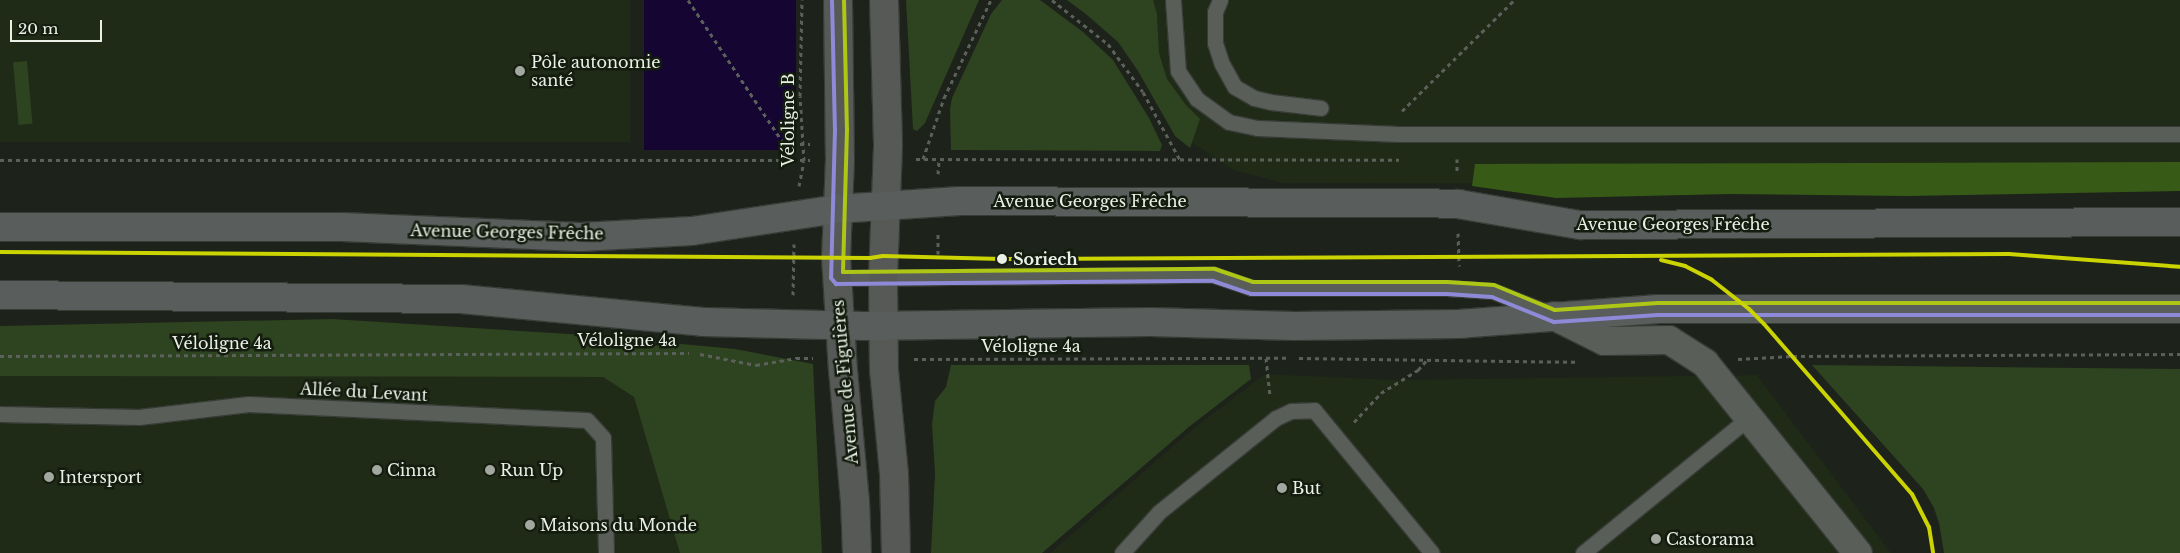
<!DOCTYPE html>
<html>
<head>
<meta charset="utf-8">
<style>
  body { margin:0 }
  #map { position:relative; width:2180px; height:553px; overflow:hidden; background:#1d221a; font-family:"Libre Baskerville",serif }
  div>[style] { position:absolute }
  .built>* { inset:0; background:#1f2a17; transform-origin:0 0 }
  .green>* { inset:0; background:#2e431f; transform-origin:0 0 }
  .forest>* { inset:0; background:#375b16 }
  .water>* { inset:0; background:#150533; transform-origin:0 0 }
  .path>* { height:3px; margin-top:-1.5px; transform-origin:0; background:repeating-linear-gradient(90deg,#5c605a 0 4px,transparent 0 8px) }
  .roads { filter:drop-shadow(1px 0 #383c37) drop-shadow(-1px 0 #383c37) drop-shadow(0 1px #383c37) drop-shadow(0 -1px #383c37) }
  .lane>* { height:15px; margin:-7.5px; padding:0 7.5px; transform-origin:7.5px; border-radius:7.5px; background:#5a5e58 }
  .street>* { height:28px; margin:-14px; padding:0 14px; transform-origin:14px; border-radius:14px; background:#5a5e58 }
  .secondary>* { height:28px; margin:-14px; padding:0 14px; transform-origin:14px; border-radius:14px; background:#565956 }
  .primary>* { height:28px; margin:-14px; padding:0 14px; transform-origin:14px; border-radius:14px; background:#595d5b }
  .bus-1>* { height:4px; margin:-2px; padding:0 2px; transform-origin:2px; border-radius:2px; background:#8e8ad7 }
  .bus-2>* { height:4px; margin:-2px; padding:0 2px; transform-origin:2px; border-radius:2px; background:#aec616 }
  .tram-1>* { height:4px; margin:-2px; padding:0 2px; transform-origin:2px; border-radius:2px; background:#cbd300 }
  .dots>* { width:14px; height:14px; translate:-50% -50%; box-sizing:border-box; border:2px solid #131c0e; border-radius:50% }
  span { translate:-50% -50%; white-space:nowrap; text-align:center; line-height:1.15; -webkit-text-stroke:5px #131c0e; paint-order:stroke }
  .poi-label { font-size:16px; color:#eaf0e6 }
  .left { translate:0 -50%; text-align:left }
  .street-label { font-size:16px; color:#eaf0e6 }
  .stop-label { font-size:16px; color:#eaf0e6; font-weight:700 }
  .scale { position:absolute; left:10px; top:20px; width:92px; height:22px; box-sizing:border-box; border:2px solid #eaf0e6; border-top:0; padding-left:6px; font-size:15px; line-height:18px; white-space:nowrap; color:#eaf0e6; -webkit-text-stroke:4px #131c0e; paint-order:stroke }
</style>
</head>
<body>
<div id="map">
  <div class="built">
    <i style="left:0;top:0;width:630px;height:142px"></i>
    <i style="clip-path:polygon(1142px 0,2180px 0,2180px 185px,1282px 183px,1233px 170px,1177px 133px)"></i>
    <i style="clip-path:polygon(1265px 374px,1393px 380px,1757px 375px,1891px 553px,1050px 553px,1193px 429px)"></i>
    <i style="clip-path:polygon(0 376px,603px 377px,634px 397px,682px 553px,0 553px)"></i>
  </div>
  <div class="green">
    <i style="clip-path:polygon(906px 0,979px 0,925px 123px,917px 131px,913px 129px)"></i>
    <i style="clip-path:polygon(1002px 0,1040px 0,1083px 32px,1113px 60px,1149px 118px,1162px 145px,1160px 151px,951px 150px,950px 109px,952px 98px,991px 14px)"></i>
    <i style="clip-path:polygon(1067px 0,1153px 0,1157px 14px,1159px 53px,1167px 79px,1186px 105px,1200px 119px,1190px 148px,1175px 136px,1138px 71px,1118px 42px,1087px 15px)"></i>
    <i style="left:27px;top:61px;width:63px;height:14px;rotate:85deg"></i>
    <i style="clip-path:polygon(332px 319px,585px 335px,735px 349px,813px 364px,822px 553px,680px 553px,634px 397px,603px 377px,0 376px,0 326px)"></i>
    <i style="clip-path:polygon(951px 365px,1249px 365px,1251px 379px,1190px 426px,1042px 553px,931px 553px,935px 474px,932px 424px,935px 401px,946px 387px)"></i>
    <i style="clip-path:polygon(1812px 365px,2180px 369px,2180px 553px,1944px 553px,1939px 523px,1934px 508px,1923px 489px)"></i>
  </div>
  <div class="forest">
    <i style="clip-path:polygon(2180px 162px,2180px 191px,1907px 196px,1729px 194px,1556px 198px,1472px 186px,1475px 164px)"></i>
  </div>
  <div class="water">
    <i style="left:644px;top:0;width:152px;height:150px"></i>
  </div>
  <div class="path">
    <i style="left:688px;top:0;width:173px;rotate:56.3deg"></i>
    <i style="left:784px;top:144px;width:26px"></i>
    <i style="left:1052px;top:0;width:71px;rotate:38.2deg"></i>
    <i style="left:1108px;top:44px;width:59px;rotate:53.9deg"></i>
    <i style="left:1143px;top:92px;width:77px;rotate:61.4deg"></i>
    <i style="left:1402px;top:111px;width:158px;rotate:-44.7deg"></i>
    <i style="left:916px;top:159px;width:483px;rotate:0.1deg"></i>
    <i style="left:923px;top:159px;width:65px;rotate:-71deg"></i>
    <i style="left:944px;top:98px;width:109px;rotate:-64.4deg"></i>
    <i style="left:1457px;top:159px;width:15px;rotate:90deg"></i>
    <i style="left:0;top:160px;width:810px"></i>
    <i style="left:938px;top:174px;width:15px;rotate:-86deg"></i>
    <i style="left:799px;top:186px;width:25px;rotate:-79deg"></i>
    <i style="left:804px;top:161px;width:65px;rotate:-93.5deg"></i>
    <i style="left:800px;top:96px;width:96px;rotate:-88.8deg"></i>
    <i style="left:1458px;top:233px;width:33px;rotate:88deg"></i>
    <i style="left:938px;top:254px;width:22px;rotate:-90deg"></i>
    <i style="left:793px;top:295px;width:51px;rotate:-88.9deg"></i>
    <i style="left:700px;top:354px;width:57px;rotate:11.1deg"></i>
    <i style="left:756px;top:365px;width:41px;rotate:-9.9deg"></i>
    <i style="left:796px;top:358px;width:17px"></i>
    <i style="left:0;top:356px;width:689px;rotate:-0.25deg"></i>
    <i style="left:1266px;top:358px;width:37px;rotate:84deg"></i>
    <i style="left:1299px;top:358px;width:276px;rotate:0.8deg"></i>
    <i style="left:914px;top:359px;width:374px;rotate:-0.2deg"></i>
    <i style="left:1738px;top:359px;width:55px;rotate:-3.1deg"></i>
    <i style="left:1793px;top:356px;width:387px;rotate:-0.3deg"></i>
    <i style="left:1354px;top:422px;width:40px;rotate:-47deg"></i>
    <i style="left:1381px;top:393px;width:44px;rotate:-31.9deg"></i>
    <i style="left:1418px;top:370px;width:15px;rotate:-48deg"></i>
  </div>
  <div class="roads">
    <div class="lane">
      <i style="left:1173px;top:0;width:71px;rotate:86deg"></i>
      <i style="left:1178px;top:71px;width:34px;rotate:56deg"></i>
      <i style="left:1197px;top:99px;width:39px;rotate:36deg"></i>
      <i style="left:1229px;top:122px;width:29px;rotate:12deg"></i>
      <i style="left:1257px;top:128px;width:142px;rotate:2.4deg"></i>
      <i style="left:1399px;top:134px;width:781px"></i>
      <i style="left:1220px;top:0;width:13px;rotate:113deg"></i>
      <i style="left:1215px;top:12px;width:31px;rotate:90deg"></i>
      <i style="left:1215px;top:43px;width:22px;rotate:72deg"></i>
      <i style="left:1222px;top:64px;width:26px;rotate:61deg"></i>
      <i style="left:1235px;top:87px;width:22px;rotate:30deg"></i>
      <i style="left:1254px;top:98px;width:17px;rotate:13deg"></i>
      <i style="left:1271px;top:102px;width:50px;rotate:6.8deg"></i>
      <i style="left:837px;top:278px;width:377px;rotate:-0.5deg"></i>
      <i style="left:1214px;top:275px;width:40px;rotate:18.9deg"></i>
      <i style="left:1252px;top:288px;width:195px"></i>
      <i style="left:1447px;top:288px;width:46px;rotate:3.7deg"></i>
      <i style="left:1493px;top:291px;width:57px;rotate:21.6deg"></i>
      <i style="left:0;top:414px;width:139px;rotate:1.2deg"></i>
      <i style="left:139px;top:417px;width:110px;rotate:-6.8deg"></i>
      <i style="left:248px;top:404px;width:339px;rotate:2.7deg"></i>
      <i style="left:587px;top:420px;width:24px;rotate:48deg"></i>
      <i style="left:603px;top:438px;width:115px;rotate:88.5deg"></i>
      <i style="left:1122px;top:553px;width:55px;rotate:-47.9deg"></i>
      <i style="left:1159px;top:512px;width:150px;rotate:-38.8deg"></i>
      <i style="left:1276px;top:418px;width:17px;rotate:-25deg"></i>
      <i style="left:1291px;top:411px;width:23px;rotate:-2deg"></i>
      <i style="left:1314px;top:410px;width:185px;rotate:50.5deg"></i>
      <i style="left:1583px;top:553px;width:215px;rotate:-39.2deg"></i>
    </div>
    <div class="street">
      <i style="left:1554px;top:316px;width:56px;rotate:26.6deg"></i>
      <i style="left:1604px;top:341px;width:65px;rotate:-0.9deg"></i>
      <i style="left:1669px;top:340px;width:43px;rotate:32.6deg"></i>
      <i style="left:1705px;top:363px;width:244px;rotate:51.2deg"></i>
    </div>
    <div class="secondary">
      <i style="left:838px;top:0;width:159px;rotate:89.3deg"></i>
      <i style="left:840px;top:159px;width:98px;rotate:92.3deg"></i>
      <i style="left:836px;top:257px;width:113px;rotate:86.5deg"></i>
      <i style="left:843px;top:370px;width:132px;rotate:84.8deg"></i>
      <i style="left:855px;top:501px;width:52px;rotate:87.8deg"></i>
      <i style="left:884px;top:0;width:147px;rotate:88.4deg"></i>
      <i style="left:888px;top:147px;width:131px;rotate:92.2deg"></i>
      <i style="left:883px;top:278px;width:92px;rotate:89.4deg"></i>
      <i style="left:884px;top:370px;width:103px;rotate:84.5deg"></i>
      <i style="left:894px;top:473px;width:80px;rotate:88.6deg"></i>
    </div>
    <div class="primary">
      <i style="left:0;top:227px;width:342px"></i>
      <i style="left:342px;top:227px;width:239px;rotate:2.4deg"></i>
      <i style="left:581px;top:237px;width:111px;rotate:-3.1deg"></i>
      <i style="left:692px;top:231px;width:147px;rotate:-8.6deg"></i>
      <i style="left:837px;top:209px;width:123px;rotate:-3.7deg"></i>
      <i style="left:960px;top:201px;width:498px;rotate:0.3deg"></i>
      <i style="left:1458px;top:204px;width:124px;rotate:9.8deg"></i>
      <i style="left:1580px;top:225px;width:600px;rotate:-0.29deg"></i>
      <i style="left:0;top:295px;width:461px;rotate:0.5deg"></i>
      <i style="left:461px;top:299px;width:243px;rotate:5.4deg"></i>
      <i style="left:703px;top:322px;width:161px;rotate:1.4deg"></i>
      <i style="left:864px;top:326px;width:286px;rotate:-0.8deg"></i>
      <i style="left:1150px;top:322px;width:144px;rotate:1.6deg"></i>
      <i style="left:1294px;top:326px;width:165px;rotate:-0.7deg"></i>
      <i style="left:1459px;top:324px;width:200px;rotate:-4.3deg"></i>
      <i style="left:1658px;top:309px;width:522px"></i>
    </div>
  </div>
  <div class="bus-1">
    <i style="left:832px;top:0;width:129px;rotate:88.7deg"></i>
    <i style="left:835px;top:129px;width:149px;rotate:91.5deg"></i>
    <i style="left:831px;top:278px;width:8px;rotate:50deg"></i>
    <i style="left:836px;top:284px;width:377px;rotate:-0.5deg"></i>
    <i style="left:1213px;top:281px;width:40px;rotate:18.9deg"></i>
    <i style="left:1251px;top:294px;width:196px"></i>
    <i style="left:1447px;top:294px;width:45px;rotate:3.8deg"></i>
    <i style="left:1492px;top:297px;width:67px;rotate:22deg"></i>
    <i style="left:1554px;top:322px;width:104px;rotate:-3.9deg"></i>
    <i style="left:1658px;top:315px;width:522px"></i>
  </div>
  <div class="bus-2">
    <i style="left:844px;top:0;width:129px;rotate:88.7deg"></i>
    <i style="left:847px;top:129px;width:143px;rotate:91.6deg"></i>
    <i style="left:843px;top:272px;width:372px;rotate:-0.5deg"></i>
    <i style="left:1215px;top:269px;width:40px;rotate:18.9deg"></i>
    <i style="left:1253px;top:282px;width:194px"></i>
    <i style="left:1447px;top:282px;width:47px;rotate:3.7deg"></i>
    <i style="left:1494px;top:285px;width:66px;rotate:22.3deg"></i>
    <i style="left:1555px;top:310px;width:103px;rotate:-3.9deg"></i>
    <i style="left:1658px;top:303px;width:522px"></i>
  </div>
  <div class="tram-1">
    <i style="left:0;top:252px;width:870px;rotate:0.4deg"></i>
    <i style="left:870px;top:258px;width:13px;rotate:-9deg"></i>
    <i style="left:883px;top:256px;width:119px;rotate:1.4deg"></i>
    <i style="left:1002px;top:259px;width:1007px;rotate:-0.28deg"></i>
    <i style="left:2009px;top:254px;width:171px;rotate:4.3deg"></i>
    <i style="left:1661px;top:260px;width:25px;rotate:14deg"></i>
    <i style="left:1685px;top:266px;width:30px;rotate:27deg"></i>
    <i style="left:1712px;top:280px;width:47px;rotate:38.1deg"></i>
    <i style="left:1749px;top:309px;width:21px;rotate:45deg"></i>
    <i style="left:1764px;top:324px;width:225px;rotate:49deg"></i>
    <i style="left:1912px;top:494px;width:37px;rotate:63deg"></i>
    <i style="left:1929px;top:527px;width:26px;rotate:81deg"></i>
  </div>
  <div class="dots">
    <i style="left:520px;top:71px;background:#a2a89f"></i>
    <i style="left:1002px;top:259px;background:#eaf0e6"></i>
    <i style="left:377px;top:470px;background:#a2a89f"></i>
    <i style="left:490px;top:470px;background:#a2a89f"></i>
    <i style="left:49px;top:477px;background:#a2a89f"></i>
    <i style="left:1282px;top:488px;background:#a2a89f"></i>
    <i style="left:530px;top:525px;background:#a2a89f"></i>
    <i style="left:1656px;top:539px;background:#a2a89f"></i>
  </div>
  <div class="poi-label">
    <span class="left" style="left:531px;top:71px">Pôle autonomie<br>santé</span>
    <span class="left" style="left:387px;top:470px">Cinna</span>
    <span class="left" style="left:500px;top:470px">Run Up</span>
    <span class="left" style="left:59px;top:477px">Intersport</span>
    <span class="left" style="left:1292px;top:488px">But</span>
    <span class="left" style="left:540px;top:525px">Maisons du Monde</span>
    <span class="left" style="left:1666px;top:539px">Castorama</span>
  </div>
  <div class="street-label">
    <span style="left:788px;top:120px;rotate:-90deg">Véloligne B</span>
    <span style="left:1090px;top:201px">Avenue Georges Frêche</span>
    <span style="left:1673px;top:224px">Avenue Georges Frêche</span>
    <span style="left:507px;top:232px;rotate:1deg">Avenue Georges Frêche</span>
    <span style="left:627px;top:340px">Véloligne 4a</span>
    <span style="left:222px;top:343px">Véloligne 4a</span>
    <span style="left:1031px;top:346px">Véloligne 4a</span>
    <span style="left:845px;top:382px;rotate:-95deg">Avenue de Figuières</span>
    <span style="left:364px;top:392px;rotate:3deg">Allée du Levant</span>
  </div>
  <div class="stop-label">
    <span class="left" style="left:1013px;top:259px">Soriech</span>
  </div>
  <div class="scale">20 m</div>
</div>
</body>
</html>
